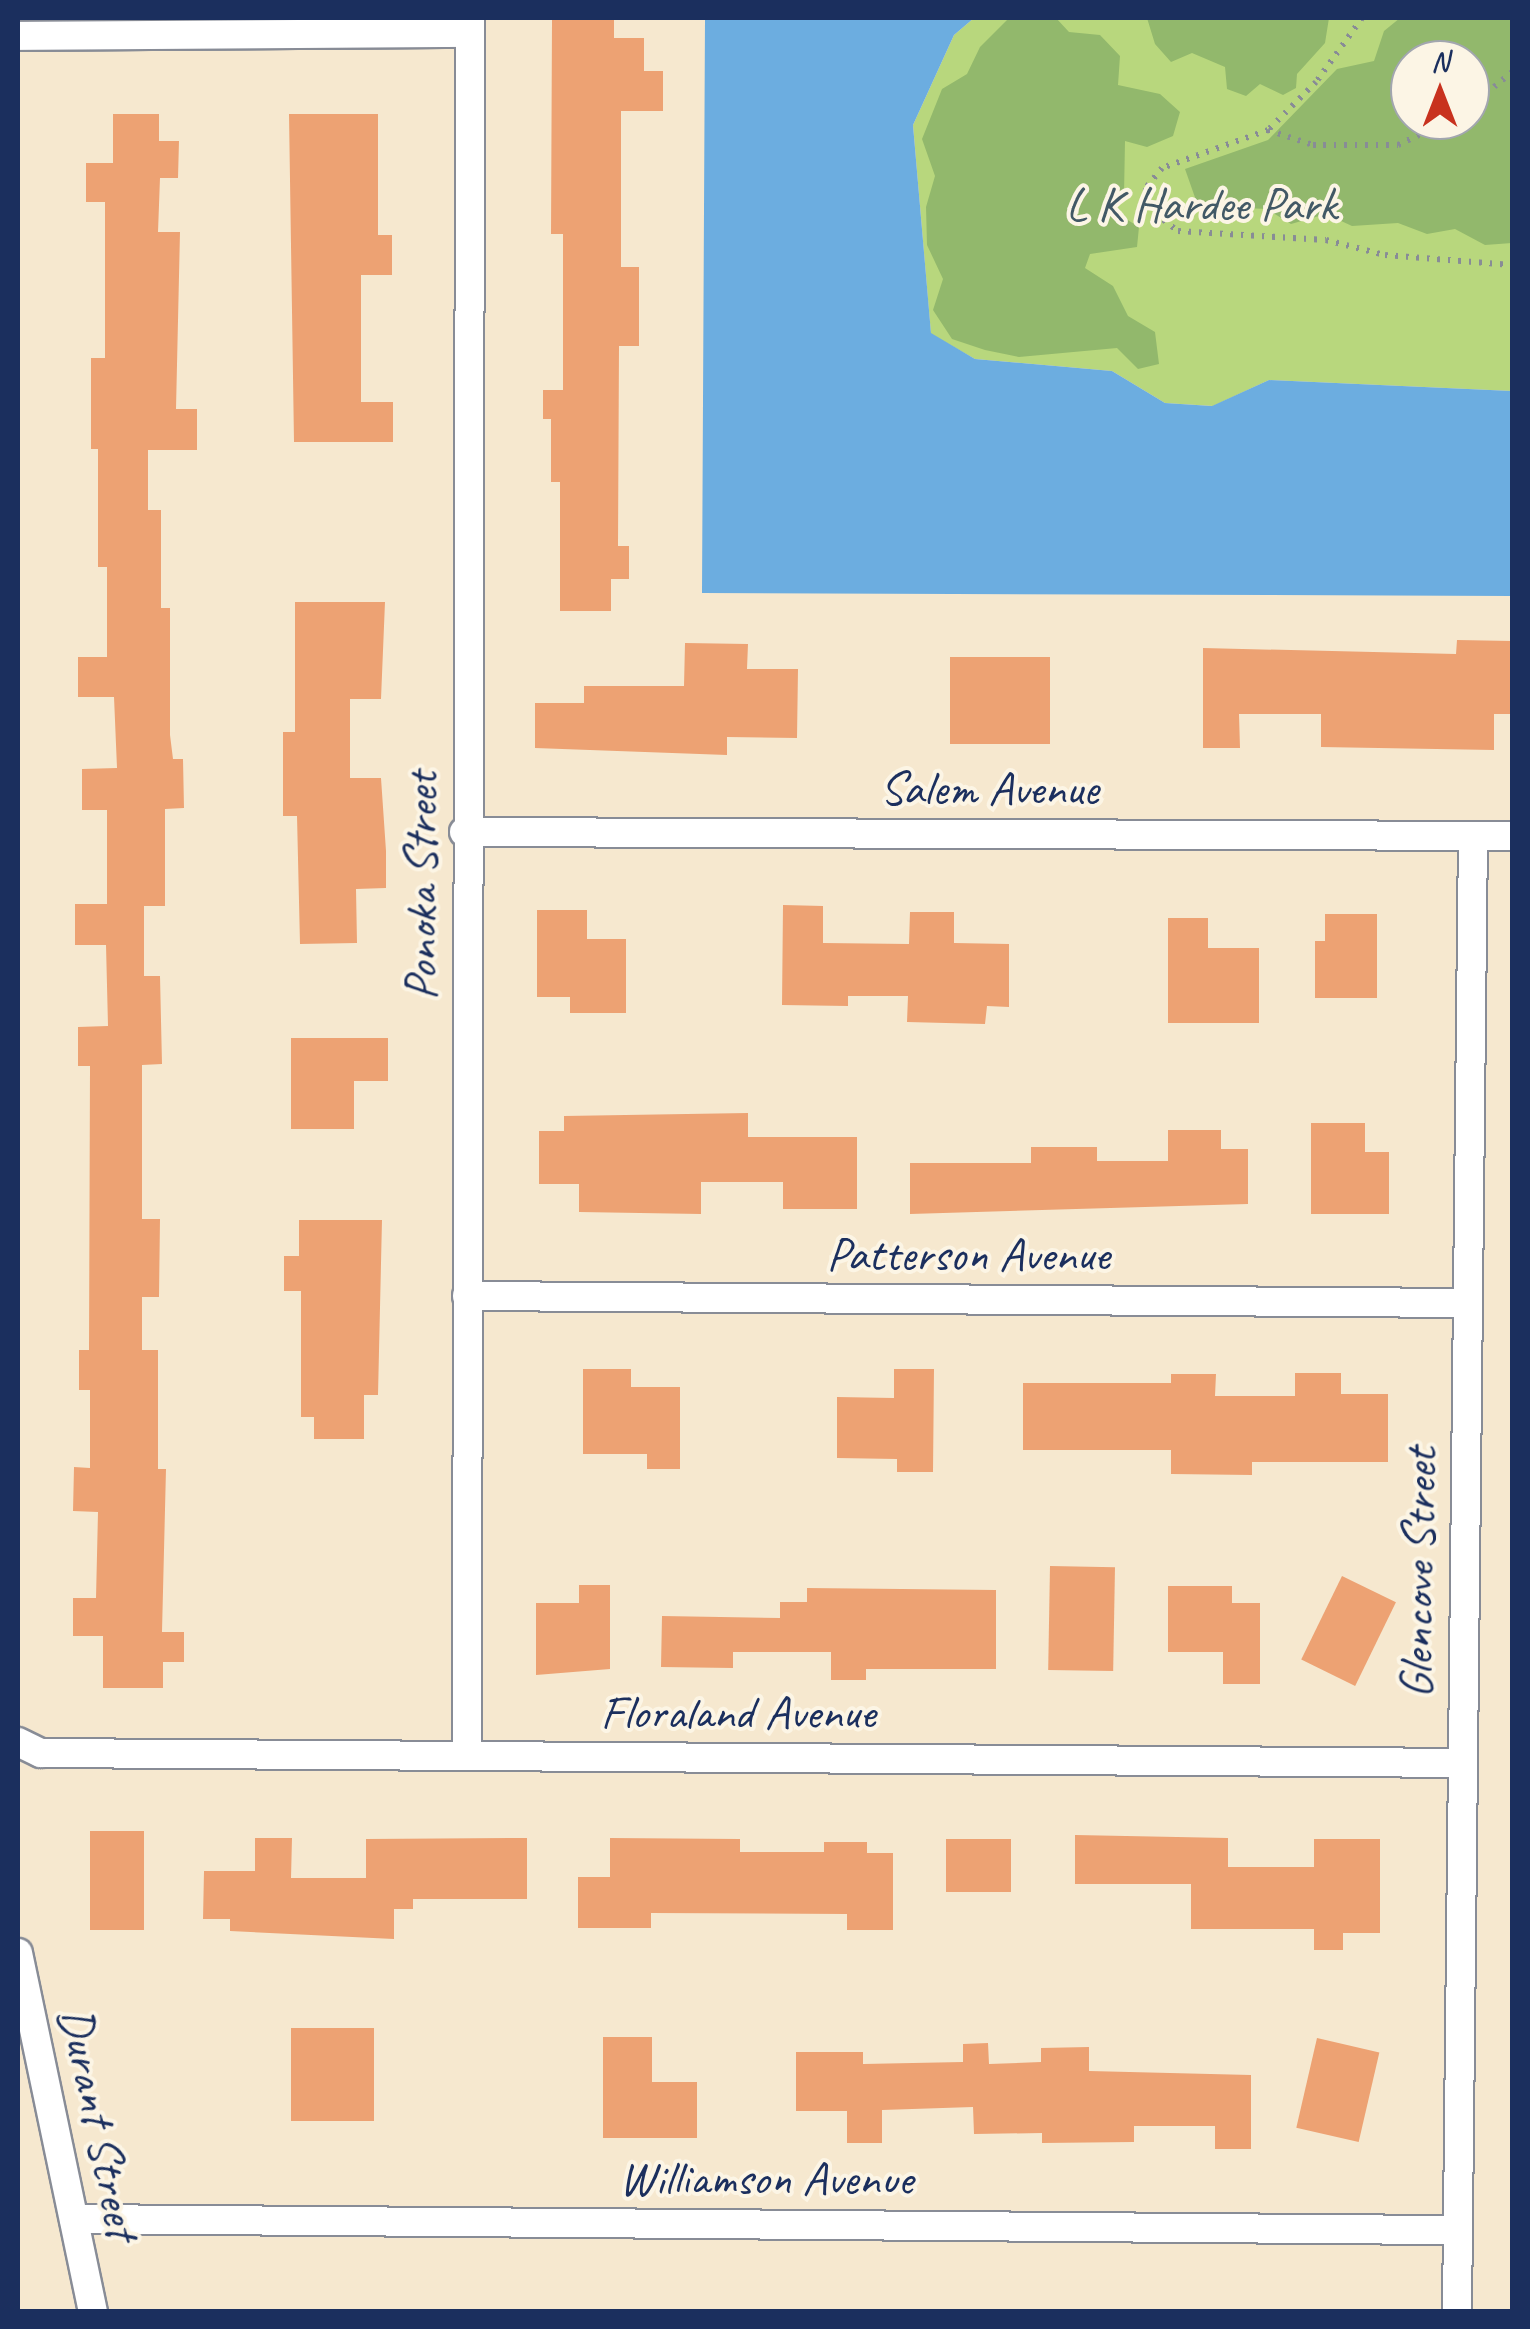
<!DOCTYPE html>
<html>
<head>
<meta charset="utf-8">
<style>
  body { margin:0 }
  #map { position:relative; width:1530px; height:2329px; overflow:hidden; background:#f6e8cf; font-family:Caveat,sans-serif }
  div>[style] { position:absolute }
  .green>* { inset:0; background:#b8d77d }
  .forest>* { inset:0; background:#92b86c }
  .water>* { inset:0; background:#6cade0 }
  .building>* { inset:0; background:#eda273; transform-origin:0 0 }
  .path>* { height:6px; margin-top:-3px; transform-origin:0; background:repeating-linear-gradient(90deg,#888c96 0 2.5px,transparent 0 10.5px) }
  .roads { filter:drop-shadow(2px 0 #888c96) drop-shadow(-2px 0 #888c96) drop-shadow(0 2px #888c96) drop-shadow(0 -2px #888c96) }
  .minor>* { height:28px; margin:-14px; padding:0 14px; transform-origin:14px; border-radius:14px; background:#fff }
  span { translate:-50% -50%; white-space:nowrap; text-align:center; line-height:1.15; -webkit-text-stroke:8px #fcf5e5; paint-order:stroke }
  .park-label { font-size:48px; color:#425966 }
  .street-label { font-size:48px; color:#1b2f5e }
  .frame { position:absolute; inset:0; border:20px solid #1b2f5e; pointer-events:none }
  .north { position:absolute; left:1390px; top:40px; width:100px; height:100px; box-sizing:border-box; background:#fcf5e5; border:2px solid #a2a6af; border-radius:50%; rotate:0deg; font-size:28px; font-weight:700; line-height:40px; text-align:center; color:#1b2f5e }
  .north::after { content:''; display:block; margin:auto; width:35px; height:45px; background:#c8321e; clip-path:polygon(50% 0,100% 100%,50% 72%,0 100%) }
</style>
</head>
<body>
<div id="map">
  <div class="green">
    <i style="clip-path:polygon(evenodd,974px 18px,1512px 18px,1512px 391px,1269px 380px,1213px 406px,1165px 403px,1112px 371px,975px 359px,931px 334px,913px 125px,954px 35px,974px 18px,1410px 60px,1470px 60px,1470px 120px,1410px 120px,1410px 60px)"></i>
  </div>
  <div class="forest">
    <i style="clip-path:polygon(1009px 18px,1056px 18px,1069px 32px,1100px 35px,1120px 56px,1118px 85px,1160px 94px,1180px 112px,1173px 136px,1147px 147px,1125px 141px,1124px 195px,1113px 211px,1139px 227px,1137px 247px,1090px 254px,1085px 268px,1113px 286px,1128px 316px,1155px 332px,1159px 364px,1138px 369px,1117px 348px,1019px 357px,985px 350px,952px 339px,933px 310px,943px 279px,927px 245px,926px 207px,935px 176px,922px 139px,942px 89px,967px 74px,980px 47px)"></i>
    <i style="clip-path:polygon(1147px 18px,1329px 18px,1325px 43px,1297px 74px,1296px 88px,1283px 95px,1260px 84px,1246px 96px,1227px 89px,1225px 67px,1192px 53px,1171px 62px,1155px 44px)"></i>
    <i style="clip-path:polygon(evenodd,1400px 18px,1512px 18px,1512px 243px,1485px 245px,1455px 229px,1427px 234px,1398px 223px,1352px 226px,1326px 214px,1291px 224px,1267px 209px,1198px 206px,1185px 169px,1268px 140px,1337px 69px,1374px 61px,1384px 31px,1400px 18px,1410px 60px,1470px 60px,1470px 120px,1410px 120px,1410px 60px)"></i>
  </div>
  <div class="water">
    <i style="clip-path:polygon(705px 18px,974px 18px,954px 35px,913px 125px,931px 333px,975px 359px,1112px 371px,1165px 403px,1212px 406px,1269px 380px,1512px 391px,1512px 596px,702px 593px)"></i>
  </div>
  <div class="building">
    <i style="clip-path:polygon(552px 19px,614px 19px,614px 38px,644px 38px,644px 71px,663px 71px,663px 111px,621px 111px,621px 267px,639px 267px,639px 346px,619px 346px,618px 546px,629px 546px,629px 579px,611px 579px,611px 611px,560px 611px,560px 482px,551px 482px,551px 419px,543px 419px,543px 390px,563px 390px,563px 234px,551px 234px)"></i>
    <i style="clip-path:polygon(113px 114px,159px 114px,159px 141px,179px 141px,178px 178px,160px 178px,158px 232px,180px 232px,176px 409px,197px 409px,197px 450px,148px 450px,148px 510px,161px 510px,161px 608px,170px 608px,170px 735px,173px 759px,183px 759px,184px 808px,165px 809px,165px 906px,144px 906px,144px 976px,160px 976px,162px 1064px,142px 1065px,142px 1219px,160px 1219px,159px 1297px,142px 1297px,142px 1350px,158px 1350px,158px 1469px,166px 1469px,162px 1632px,184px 1632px,184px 1662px,163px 1662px,163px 1688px,103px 1688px,103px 1636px,73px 1636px,73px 1598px,96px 1598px,98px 1512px,73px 1511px,74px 1467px,90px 1468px,90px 1390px,79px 1390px,79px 1350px,89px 1350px,90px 1066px,78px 1066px,78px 1027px,108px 1026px,106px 945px,75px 945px,75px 904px,107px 904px,107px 810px,82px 810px,82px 769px,117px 768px,114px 697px,78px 697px,78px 657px,107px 657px,107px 567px,98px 567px,98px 449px,91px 449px,91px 358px,105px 358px,105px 202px,86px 202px,86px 163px,113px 163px)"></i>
    <i style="clip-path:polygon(289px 114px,378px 114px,378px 235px,392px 235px,392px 275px,361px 275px,361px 402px,393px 402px,393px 442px,294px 442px)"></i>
    <i style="clip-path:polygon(295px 602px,385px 602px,381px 699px,350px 699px,350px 778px,381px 778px,386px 851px,386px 888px,356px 889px,357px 943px,300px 944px,297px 816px,283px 816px,283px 732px,295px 732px)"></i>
    <i style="clip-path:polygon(1457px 640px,1512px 641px,1512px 714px,1494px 714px,1494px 750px,1321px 747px,1321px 714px,1239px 714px,1240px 748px,1203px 748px,1203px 648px,1456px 654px)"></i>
    <i style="clip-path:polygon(685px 643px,748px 644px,747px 669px,798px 669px,797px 738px,727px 737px,727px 755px,535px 748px,535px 703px,584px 703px,584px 686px,684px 686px)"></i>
    <i style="left:950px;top:657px;width:100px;height:87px"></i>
    <i style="clip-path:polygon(783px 905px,823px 906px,823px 943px,909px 944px,910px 912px,954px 912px,954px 943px,1009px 944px,1009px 1007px,987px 1006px,985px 1024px,907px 1022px,908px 996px,848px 996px,848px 1006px,782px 1005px)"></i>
    <i style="clip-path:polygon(537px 910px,587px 910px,587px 939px,626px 939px,626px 1013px,570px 1013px,570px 997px,537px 997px)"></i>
    <i style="clip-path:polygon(1325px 914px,1377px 914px,1377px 998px,1315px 998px,1315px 941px,1325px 941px)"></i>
    <i style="clip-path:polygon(1168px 918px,1208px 918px,1208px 948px,1259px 948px,1259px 1023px,1168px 1023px)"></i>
    <i style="clip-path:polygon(291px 1038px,388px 1038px,388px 1081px,354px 1081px,354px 1129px,291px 1129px)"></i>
    <i style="clip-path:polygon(748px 1113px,748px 1137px,857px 1137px,857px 1209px,783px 1209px,783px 1182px,701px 1182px,701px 1214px,579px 1212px,579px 1184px,539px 1184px,539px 1131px,564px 1131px,564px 1116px)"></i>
    <i style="clip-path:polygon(1311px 1123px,1365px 1123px,1365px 1152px,1389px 1152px,1389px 1214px,1311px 1214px)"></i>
    <i style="clip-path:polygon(1168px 1130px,1221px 1130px,1221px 1149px,1248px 1149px,1248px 1204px,910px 1214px,910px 1163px,1031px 1163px,1031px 1147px,1097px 1147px,1097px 1161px,1168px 1161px)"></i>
    <i style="clip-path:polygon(299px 1220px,382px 1220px,378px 1395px,364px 1395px,364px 1439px,314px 1439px,314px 1417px,301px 1417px,301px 1291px,284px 1291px,284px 1256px,299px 1256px)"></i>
    <i style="clip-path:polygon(583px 1369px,631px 1369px,631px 1387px,680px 1387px,680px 1469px,647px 1469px,647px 1454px,583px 1454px)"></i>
    <i style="clip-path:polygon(894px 1369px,934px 1369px,933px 1472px,897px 1472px,897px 1459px,837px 1458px,837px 1397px,894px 1398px)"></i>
    <i style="clip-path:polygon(1295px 1373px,1341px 1373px,1341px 1394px,1388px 1394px,1388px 1462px,1252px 1462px,1252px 1475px,1171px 1474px,1171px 1450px,1023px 1450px,1023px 1383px,1171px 1383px,1171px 1374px,1216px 1374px,1215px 1396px,1295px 1396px)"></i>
    <i style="left:1050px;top:1566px;width:65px;height:104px;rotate:1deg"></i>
    <i style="left:1342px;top:1576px;width:60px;height:93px;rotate:26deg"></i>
    <i style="clip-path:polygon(579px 1585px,610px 1585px,610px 1669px,536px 1675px,536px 1603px,579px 1603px)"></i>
    <i style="clip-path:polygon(1168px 1586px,1232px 1586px,1232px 1603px,1260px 1603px,1260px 1684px,1223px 1684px,1223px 1652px,1168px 1652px)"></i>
    <i style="clip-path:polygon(807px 1588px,996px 1590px,996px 1669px,866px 1669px,866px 1680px,831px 1680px,831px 1652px,733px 1652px,733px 1668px,661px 1667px,662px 1616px,780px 1618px,780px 1602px,807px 1602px)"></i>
    <i style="left:90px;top:1831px;width:54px;height:99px"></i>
    <i style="clip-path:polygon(1075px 1835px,1228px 1838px,1228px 1867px,1314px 1867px,1314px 1839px,1380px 1839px,1380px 1933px,1343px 1933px,1343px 1950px,1314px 1950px,1314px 1929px,1191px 1929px,1191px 1884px,1075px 1884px)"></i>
    <i style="clip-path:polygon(255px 1838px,292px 1838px,291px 1878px,366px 1878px,366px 1839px,527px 1838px,527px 1899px,413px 1899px,413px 1909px,394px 1909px,394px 1939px,230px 1931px,230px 1919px,203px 1919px,204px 1871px,255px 1871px)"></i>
    <i style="clip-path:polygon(610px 1838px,740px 1839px,740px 1852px,824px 1852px,824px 1842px,867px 1842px,867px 1853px,893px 1853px,893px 1930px,847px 1930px,847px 1914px,651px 1913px,651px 1928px,578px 1928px,578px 1877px,610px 1877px)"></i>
    <i style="left:946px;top:1839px;width:65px;height:53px"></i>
    <i style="left:291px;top:2028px;width:83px;height:93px"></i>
    <i style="clip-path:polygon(603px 2037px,652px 2037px,652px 2082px,697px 2082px,697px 2138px,603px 2138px)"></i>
    <i style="left:1317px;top:2038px;width:64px;height:92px;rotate:13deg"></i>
    <i style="clip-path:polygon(988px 2043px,989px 2064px,1041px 2062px,1041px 2048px,1089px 2047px,1089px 2071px,1251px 2075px,1251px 2149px,1215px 2149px,1215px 2126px,1134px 2126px,1134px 2142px,1042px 2143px,1042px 2133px,974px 2134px,973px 2107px,882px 2110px,882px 2143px,847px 2143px,847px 2111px,796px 2111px,796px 2052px,863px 2052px,863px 2064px,963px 2062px,963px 2044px)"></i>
  </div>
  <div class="path">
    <i style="left:1362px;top:18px;width:79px;rotate:125.7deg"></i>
    <i style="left:1316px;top:82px;width:68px;rotate:135deg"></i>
    <i style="left:1268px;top:130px;width:113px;rotate:160.3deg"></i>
    <i style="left:1162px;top:168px;width:26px;rotate:129deg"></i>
    <i style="left:1146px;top:188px;width:19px;rotate:87deg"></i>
    <i style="left:1147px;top:207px;width:39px;rotate:38deg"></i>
    <i style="left:1178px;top:231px;width:148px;rotate:3.5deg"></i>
    <i style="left:1326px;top:240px;width:61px;rotate:14.3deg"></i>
    <i style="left:1385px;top:255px;width:127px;rotate:4.5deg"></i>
    <i style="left:1470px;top:107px;width:55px;rotate:-39.8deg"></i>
    <i style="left:1268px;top:130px;width:47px;rotate:18.4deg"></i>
    <i style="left:1313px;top:145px;width:85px"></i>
    <i style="left:1398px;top:145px;width:58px;rotate:-25.7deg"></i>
  </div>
  <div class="roads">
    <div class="minor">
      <i style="left:18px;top:36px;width:450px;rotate:-0.4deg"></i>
      <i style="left:464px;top:832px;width:1048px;rotate:0.22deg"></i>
      <i style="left:467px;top:1296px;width:1001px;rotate:0.4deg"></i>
      <i style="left:18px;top:1742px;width:25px;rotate:26deg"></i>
      <i style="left:41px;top:1753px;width:1419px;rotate:0.4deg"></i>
      <i style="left:467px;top:1756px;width:1738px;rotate:-89.9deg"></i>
      <i style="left:18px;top:1953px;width:367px;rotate:78.2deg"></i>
      <i style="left:74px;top:2219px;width:1384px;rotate:0.46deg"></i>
      <i style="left:1457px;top:2312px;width:1475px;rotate:-89.38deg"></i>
    </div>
  </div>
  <div class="park-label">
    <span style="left:1201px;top:205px">L K Hardee Park</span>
  </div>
  <div class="street-label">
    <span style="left:989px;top:789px">Salem Avenue</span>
    <span style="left:421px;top:886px;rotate:-90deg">Ponoka Street</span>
    <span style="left:968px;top:1255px">Patterson Avenue</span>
    <span style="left:1418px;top:1573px;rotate:-89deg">Glencove Street</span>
    <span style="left:738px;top:1713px">Floraland Avenue</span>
    <span style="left:99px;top:2123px;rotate:78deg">Durant Street</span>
    <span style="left:766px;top:2179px">Williamson Avenue</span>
  </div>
  <div class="frame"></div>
  <div class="north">N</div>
</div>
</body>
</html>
